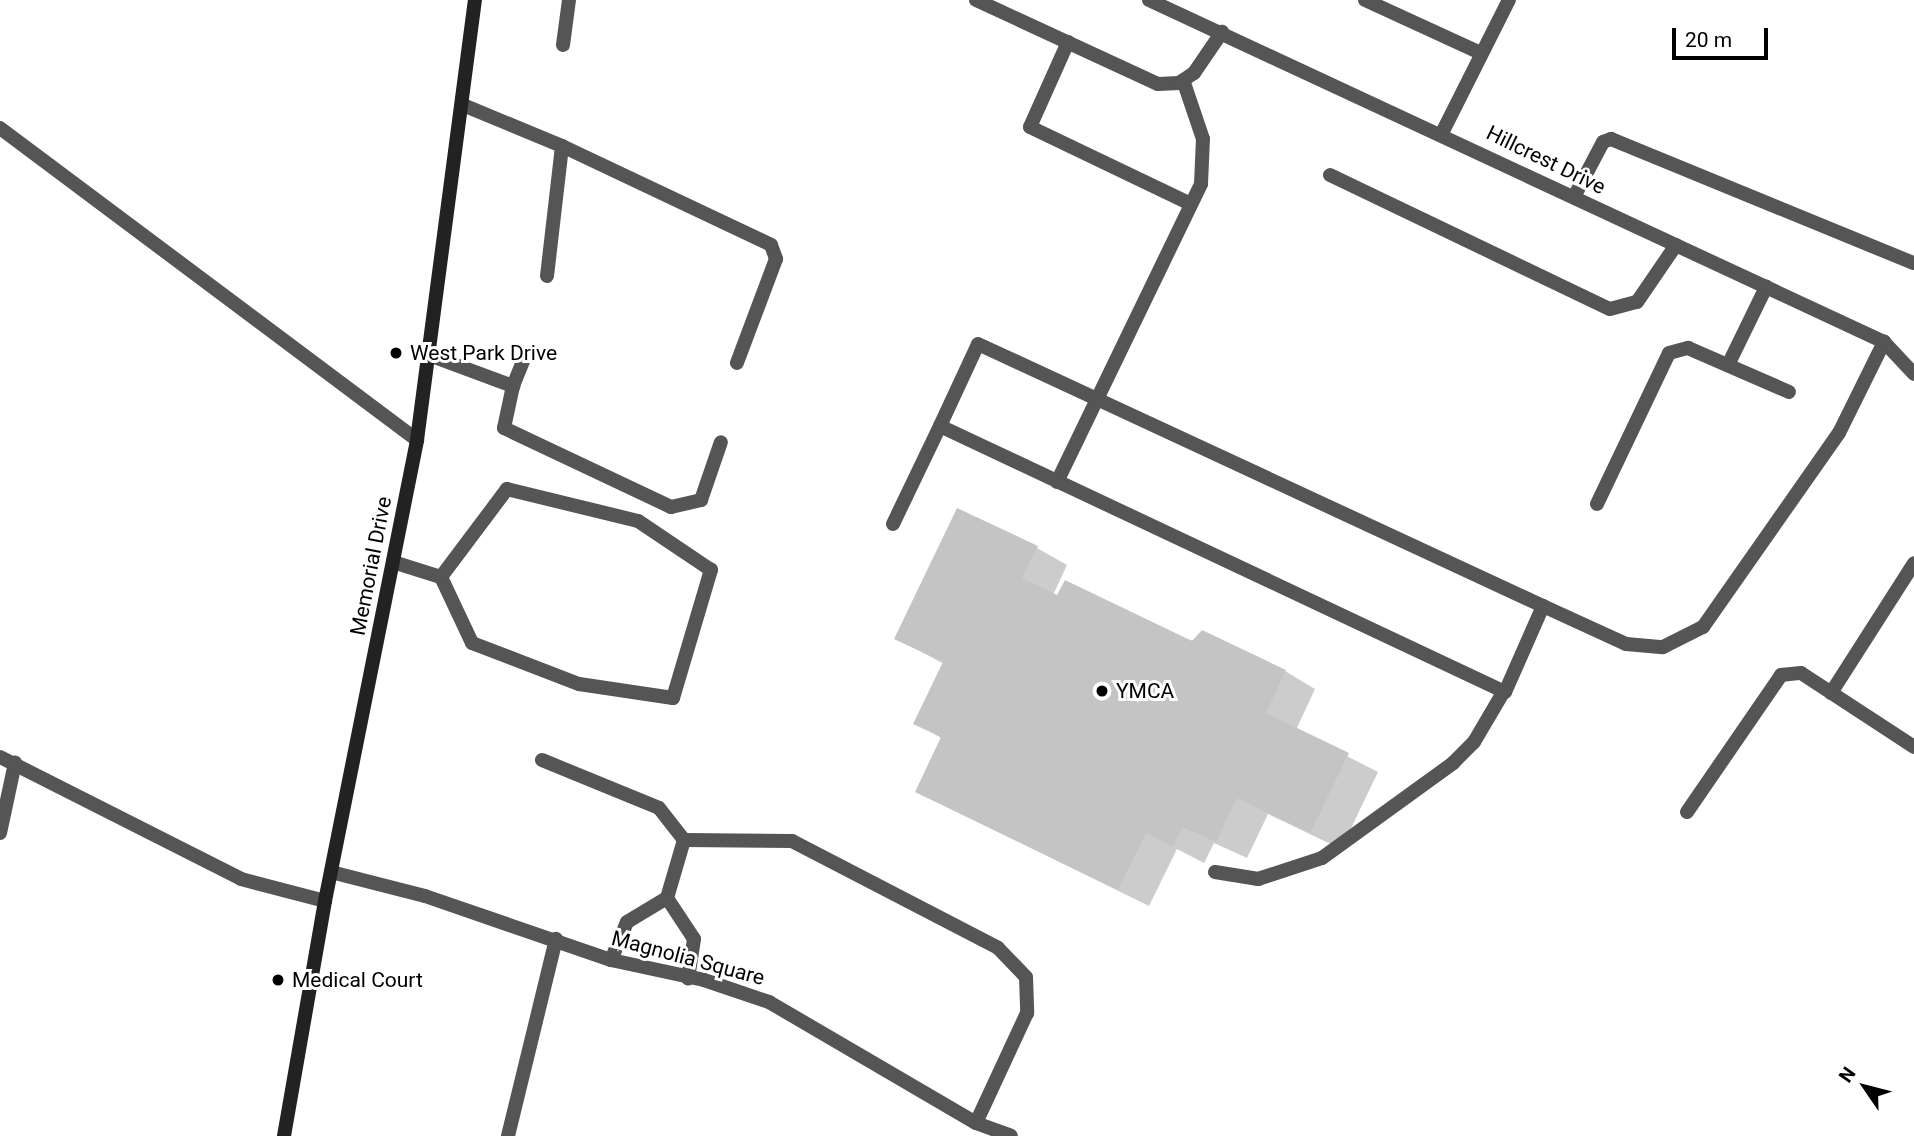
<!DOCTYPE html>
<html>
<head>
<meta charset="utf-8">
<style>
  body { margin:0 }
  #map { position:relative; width:1914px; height:1136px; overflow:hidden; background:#fff; font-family:Roboto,sans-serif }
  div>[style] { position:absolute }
  .shadow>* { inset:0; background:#0003 }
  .building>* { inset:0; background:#c4c4c4 }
  .service>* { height:14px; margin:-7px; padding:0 7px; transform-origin:7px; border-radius:7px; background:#555 }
  .minor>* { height:14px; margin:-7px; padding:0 7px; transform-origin:7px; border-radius:7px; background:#555 }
  .secondary>* { height:14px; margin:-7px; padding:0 7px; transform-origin:7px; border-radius:7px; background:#222 }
  .dots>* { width:19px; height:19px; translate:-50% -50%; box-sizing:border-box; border:4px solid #fff; border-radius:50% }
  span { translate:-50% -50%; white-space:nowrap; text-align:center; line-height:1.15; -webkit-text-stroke:6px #fff; paint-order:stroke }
  .street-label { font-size:21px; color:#000 }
  .poi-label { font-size:21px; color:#000 }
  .left { translate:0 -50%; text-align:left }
  .north { position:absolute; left:1830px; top:1052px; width:70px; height:70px; -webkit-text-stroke:5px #fff; paint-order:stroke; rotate:305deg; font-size:19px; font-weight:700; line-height:28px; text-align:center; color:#000 }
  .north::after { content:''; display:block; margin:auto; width:24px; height:32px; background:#000; clip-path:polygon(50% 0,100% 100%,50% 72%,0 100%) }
  .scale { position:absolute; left:1672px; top:28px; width:96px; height:32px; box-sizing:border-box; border:4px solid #000; border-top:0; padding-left:9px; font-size:21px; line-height:24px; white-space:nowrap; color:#000; -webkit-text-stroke:5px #fff; paint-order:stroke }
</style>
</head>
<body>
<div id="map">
  <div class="shadow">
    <i style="clip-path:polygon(1037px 548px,1067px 565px,1053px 595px,1285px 671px,1315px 689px,1296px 730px,1378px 772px,1341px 849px,1268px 814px,1247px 858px,1214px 843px,1204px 863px,1177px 849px,1149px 906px,917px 792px,943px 739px,915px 723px,944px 664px,896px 638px)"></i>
  </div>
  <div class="building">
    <i style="clip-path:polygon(957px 508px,1038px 546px,1022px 578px,1057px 595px,1065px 580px,1192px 641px,1202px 630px,1286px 670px,1266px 713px,1349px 753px,1310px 833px,1237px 798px,1216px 842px,1183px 827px,1173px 847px,1146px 833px,1118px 890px,915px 792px,941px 737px,913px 724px,943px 662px,894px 639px)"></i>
  </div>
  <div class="service">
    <i style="left:1365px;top:0;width:128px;rotate:24.6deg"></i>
    <i style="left:1068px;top:42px;width:93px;rotate:114.1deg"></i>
    <i style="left:1030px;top:127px;width:178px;rotate:25.6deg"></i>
    <i style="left:563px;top:45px;width:45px;rotate:-82.4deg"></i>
    <i style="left:463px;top:105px;width:107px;rotate:22.5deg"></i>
    <i style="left:562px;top:146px;width:231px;rotate:25.3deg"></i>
    <i style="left:771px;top:245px;width:15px;rotate:70deg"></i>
    <i style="left:776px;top:259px;width:111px;rotate:110.6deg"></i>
    <i style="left:1442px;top:133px;width:149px;rotate:-63.3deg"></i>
    <i style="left:1330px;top:175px;width:310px;rotate:25.6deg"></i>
    <i style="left:1610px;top:309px;width:28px;rotate:-15deg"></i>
    <i style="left:1637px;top:302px;width:69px;rotate:-55.6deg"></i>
    <i style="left:1574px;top:197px;width:62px;rotate:-62.2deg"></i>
    <i style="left:1603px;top:142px;width:9px;rotate:-21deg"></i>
    <i style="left:1611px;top:139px;width:327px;rotate:22.3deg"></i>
    <i style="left:547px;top:276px;width:131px;rotate:-83.4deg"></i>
    <i style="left:429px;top:355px;width:90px;rotate:20.3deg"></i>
    <i style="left:513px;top:386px;width:43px;rotate:102.1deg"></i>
    <i style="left:504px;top:428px;width:185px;rotate:25.3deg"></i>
    <i style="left:671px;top:507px;width:31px;rotate:-13deg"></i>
    <i style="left:701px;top:500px;width:61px;rotate:-71deg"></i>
    <i style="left:1729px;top:363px;width:85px;rotate:-64deg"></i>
    <i style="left:513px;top:386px;width:35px;rotate:-68deg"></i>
    <i style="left:1057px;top:482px;width:331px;rotate:-64.2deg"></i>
    <i style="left:1201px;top:184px;width:45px;rotate:-87.5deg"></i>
    <i style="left:1203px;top:139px;width:62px;rotate:-108.7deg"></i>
    <i style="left:1597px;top:504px;width:167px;rotate:-64.5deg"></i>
    <i style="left:1669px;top:353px;width:20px;rotate:-15deg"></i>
    <i style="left:1688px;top:348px;width:110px;rotate:23.5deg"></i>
    <i style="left:893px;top:524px;width:109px;rotate:-64.4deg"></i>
    <i style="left:393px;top:562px;width:50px;rotate:17.4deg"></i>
    <i style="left:441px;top:577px;width:73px;rotate:64.8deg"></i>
    <i style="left:472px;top:643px;width:115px;rotate:21deg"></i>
    <i style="left:579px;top:684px;width:95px;rotate:8.5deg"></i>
    <i style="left:673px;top:698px;width:134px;rotate:-73.5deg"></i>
    <i style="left:711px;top:570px;width:88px;rotate:-146.1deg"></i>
    <i style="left:638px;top:521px;width:135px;rotate:-166.3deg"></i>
    <i style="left:507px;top:489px;width:110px;rotate:126.9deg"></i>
    <i style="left:1543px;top:606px;width:94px;rotate:113.8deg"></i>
    <i style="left:1505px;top:692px;width:624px;rotate:-154.79deg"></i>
    <i style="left:940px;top:426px;width:90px;rotate:-65.1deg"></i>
    <i style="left:978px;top:344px;width:133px;rotate:24.8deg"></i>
    <i style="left:1099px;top:400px;width:489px;rotate:24.9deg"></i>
    <i style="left:1543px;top:606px;width:91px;rotate:24.6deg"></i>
    <i style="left:1626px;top:644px;width:37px;rotate:5deg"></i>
    <i style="left:1663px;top:647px;width:45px;rotate:-26.6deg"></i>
    <i style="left:1703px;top:627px;width:237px;rotate:-55deg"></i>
    <i style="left:1839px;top:433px;width:102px;rotate:-63.7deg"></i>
    <i style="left:1831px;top:693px;width:154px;rotate:-57.4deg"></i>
    <i style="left:542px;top:760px;width:126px;rotate:22.3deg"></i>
    <i style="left:659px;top:808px;width:41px;rotate:52deg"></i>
    <i style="left:684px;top:840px;width:108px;rotate:0.5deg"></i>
    <i style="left:792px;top:841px;width:232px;rotate:27.4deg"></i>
    <i style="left:998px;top:948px;width:40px;rotate:46deg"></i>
    <i style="left:1026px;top:977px;width:36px;rotate:88deg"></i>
    <i style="left:1027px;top:1013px;width:121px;rotate:114.9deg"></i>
    <i style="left:1687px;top:812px;width:166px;rotate:-55.5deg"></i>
    <i style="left:1781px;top:675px;width:20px;rotate:-6deg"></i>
    <i style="left:1801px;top:673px;width:135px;rotate:33.2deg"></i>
    <i style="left:0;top:833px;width:72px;rotate:-77.9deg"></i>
    <i style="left:1215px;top:872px;width:44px;rotate:9.2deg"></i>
    <i style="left:1258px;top:879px;width:67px;rotate:-18.2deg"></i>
    <i style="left:1322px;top:858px;width:162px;rotate:-35.9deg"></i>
    <i style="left:1453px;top:763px;width:30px;rotate:-45deg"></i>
    <i style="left:1474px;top:742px;width:59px;rotate:-59.5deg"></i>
    <i style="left:667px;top:898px;width:60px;rotate:-73.7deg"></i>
    <i style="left:611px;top:960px;width:41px;rotate:-67.2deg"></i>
    <i style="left:627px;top:922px;width:47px;rotate:-31deg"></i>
    <i style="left:667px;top:898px;width:49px;rotate:56.6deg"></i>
    <i style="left:694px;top:939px;width:40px;rotate:98.5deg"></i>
  </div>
  <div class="minor">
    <i style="left:976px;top:0;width:200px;rotate:24.8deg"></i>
    <i style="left:1158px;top:84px;width:21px;rotate:-3deg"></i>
    <i style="left:1179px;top:83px;width:18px;rotate:-34deg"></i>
    <i style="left:1194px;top:73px;width:50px;rotate:-55.7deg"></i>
    <i style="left:1149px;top:0;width:811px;rotate:24.95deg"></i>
    <i style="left:1884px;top:342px;width:44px;rotate:46.8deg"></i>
    <i style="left:0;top:128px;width:521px;rotate:36.8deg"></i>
    <i style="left:0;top:757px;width:270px;rotate:26.8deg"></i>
    <i style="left:241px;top:879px;width:87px;rotate:14.7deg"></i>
    <i style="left:331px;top:872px;width:97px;rotate:14.3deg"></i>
    <i style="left:425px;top:896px;width:197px;rotate:19deg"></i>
    <i style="left:611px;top:960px;width:95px;rotate:12.1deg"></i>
    <i style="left:704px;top:980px;width:69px;rotate:18.7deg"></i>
    <i style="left:769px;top:1002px;width:240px;rotate:30.3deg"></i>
    <i style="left:976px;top:1123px;width:37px;rotate:20deg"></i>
    <i style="left:508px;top:1136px;width:203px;rotate:-76.3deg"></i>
  </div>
  <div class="secondary">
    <i style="left:284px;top:1136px;width:239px;rotate:-80.1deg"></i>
    <i style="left:325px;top:901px;width:470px;rotate:-78.7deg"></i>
    <i style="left:417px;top:440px;width:444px;rotate:-82.5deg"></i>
  </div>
  <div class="dots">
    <i style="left:396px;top:353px;background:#000"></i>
    <i style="left:1102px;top:691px;background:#000"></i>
    <i style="left:278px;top:980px;background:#000"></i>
  </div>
  <div class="street-label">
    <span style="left:1546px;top:160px;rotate:26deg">Hillcrest Drive</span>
    <span style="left:371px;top:566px;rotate:-79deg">Memorial Drive</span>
    <span style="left:688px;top:958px;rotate:15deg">Magnolia Square</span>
  </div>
  <div class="poi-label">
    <span class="left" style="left:410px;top:353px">West Park Drive</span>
    <span class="left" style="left:1116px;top:691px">YMCA</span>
    <span class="left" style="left:292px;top:980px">Medical Court</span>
  </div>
  <div class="north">N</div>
  <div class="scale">20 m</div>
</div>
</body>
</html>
